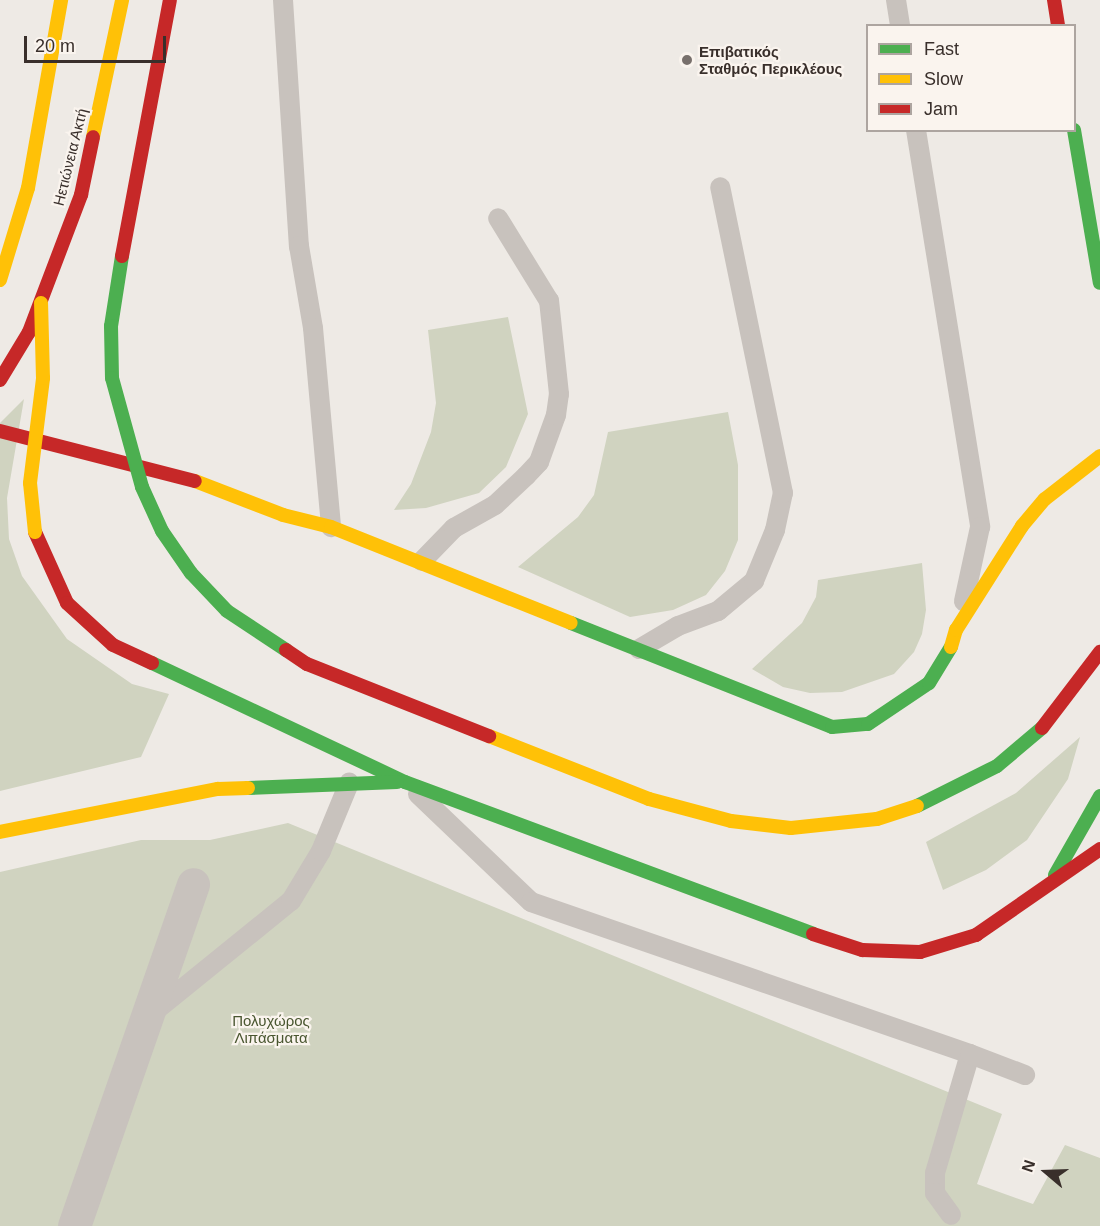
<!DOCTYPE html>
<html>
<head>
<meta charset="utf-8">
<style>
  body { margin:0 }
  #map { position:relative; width:1100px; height:1226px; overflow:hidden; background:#eeeae5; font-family:Arial,sans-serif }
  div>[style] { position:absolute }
  .green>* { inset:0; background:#d0d3c0 }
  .lane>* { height:20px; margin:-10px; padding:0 10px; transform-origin:10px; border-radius:10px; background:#c8c2bd }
  .street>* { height:33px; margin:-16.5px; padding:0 16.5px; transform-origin:16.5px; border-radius:16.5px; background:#c8c2bd }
  .fast>* { height:14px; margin:-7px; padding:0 7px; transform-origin:7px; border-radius:7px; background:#4caf50 }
  .slow>* { height:14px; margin:-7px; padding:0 7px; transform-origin:7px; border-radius:7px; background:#ffc107 }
  .jam>* { height:14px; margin:-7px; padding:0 7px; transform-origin:7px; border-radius:7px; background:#c62828 }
  .fast-bridge>* { height:14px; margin:-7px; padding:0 7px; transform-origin:7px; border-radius:7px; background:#4caf50 }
  .slow-bridge>* { height:14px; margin:-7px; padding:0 7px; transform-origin:7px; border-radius:7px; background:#ffc107 }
  .jam-bridge>* { height:14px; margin:-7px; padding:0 7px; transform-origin:7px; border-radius:7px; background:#c62828 }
  .dots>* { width:16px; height:16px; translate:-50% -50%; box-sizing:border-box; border:3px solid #faf4ee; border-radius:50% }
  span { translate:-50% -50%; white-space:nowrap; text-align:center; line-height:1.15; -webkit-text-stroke:4.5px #faf4ee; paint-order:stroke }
  .poi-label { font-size:15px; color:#392f2b; font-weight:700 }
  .left { translate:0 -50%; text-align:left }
  .street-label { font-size:15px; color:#392f2b }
  .park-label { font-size:15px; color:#495630 }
  .legend { position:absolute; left:866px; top:24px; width:210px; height:108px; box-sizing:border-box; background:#faf4ee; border:2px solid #ada5a0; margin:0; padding:8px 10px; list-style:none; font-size:18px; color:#392f2b }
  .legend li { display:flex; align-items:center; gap:12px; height:30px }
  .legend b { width:30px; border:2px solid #ada5a0 }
  .north { position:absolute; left:1016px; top:1142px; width:60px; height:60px; -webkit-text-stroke:4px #faf4ee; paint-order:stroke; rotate:289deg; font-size:16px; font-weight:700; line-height:24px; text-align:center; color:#392f2b }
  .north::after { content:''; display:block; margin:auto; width:21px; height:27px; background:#392f2b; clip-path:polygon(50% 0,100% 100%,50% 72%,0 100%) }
  .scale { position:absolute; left:24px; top:36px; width:142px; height:27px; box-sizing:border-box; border:3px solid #392f2b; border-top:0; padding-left:8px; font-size:18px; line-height:21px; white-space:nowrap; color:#392f2b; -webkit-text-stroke:4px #faf4ee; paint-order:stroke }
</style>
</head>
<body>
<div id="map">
  <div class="green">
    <i style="clip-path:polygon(508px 317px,528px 414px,506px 467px,479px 493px,426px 508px,394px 510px,411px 484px,431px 432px,436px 403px,428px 330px)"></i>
    <i style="clip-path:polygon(24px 399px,7px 498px,9px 539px,22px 576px,67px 639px,132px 684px,169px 694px,141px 757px,0 791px,0 423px)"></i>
    <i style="clip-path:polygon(728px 412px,738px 465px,738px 540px,725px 571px,706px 595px,673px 610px,630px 617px,518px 567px,578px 517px,594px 495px,608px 432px)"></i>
    <i style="clip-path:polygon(922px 563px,926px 610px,922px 634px,914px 652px,894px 674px,842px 692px,810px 693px,783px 687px,752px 669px,802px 623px,816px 597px,818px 580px)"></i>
    <i style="clip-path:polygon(1080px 737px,1068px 779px,1027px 840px,986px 870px,943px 890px,926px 842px,1016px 793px)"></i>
    <i style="clip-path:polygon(288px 823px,1002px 1114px,977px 1184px,1033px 1204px,1065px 1145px,1100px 1158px,1100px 1226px,0 1226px,0 872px,141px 840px,210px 840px)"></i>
  </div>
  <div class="lane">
    <i style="left:283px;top:0;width:247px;rotate:86.3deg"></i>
    <i style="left:299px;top:246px;width:83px;rotate:80.3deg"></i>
    <i style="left:313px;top:328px;width:200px;rotate:84.8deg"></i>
    <i style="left:896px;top:0;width:26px;rotate:81deg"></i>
    <i style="left:916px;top:130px;width:402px;rotate:80.8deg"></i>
    <i style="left:980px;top:527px;width:76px;rotate:102.2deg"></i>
    <i style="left:422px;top:561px;width:46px;rotate:-45.9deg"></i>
    <i style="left:454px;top:528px;width:47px;rotate:-29.3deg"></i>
    <i style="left:495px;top:505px;width:42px;rotate:-43.1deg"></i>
    <i style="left:526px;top:476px;width:19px;rotate:-47deg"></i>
    <i style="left:539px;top:462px;width:50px;rotate:-70.1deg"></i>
    <i style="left:556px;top:415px;width:21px;rotate:-82deg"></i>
    <i style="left:559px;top:394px;width:94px;rotate:-96.1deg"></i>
    <i style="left:549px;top:301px;width:97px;rotate:-121.6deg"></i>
    <i style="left:639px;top:649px;width:45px;rotate:-30.5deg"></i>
    <i style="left:678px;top:626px;width:43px;rotate:-20.6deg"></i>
    <i style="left:718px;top:611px;width:47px;rotate:-39.8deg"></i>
    <i style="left:754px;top:581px;width:55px;rotate:-67.6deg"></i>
    <i style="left:775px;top:530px;width:38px;rotate:-78deg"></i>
    <i style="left:783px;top:493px;width:312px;rotate:-101.6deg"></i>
    <i style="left:418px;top:794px;width:156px;rotate:43.7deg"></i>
    <i style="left:531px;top:902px;width:465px;rotate:19.1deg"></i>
    <i style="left:970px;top:1054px;width:124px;rotate:106.4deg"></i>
    <i style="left:935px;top:1173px;width:20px;rotate:90deg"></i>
    <i style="left:935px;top:1193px;width:27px;rotate:54deg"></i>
    <i style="left:150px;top:1015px;width:181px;rotate:-39deg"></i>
    <i style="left:291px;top:901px;width:58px;rotate:-59deg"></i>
    <i style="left:321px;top:851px;width:74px;rotate:-67.6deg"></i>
    <i style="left:970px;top:1054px;width:59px;rotate:20.9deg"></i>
  </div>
  <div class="street">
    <i style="left:74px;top:1226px;width:362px;rotate:-70.8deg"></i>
  </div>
  <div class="fast">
    <i style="left:1074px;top:130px;width:155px;rotate:80.4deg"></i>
    <i style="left:571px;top:623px;width:281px;rotate:21.7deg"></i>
    <i style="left:832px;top:727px;width:36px;rotate:-5deg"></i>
    <i style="left:868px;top:724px;width:73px;rotate:-33.9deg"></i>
    <i style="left:929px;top:683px;width:42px;rotate:-58.6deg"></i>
    <i style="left:152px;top:663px;width:280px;rotate:25.2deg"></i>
    <i style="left:405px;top:782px;width:435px;rotate:20.4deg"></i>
    <i style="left:248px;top:788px;width:149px;rotate:-2.3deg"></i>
    <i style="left:917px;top:806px;width:89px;rotate:-26.6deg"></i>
    <i style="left:997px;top:766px;width:59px;rotate:-40.2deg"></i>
    <i style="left:1055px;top:875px;width:91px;rotate:-60.3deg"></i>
  </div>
  <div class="slow">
    <i style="left:93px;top:137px;width:140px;rotate:-78deg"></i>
    <i style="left:0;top:280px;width:96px;rotate:-73.1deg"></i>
    <i style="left:28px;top:188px;width:191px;rotate:-80deg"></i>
    <i style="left:195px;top:481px;width:94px;rotate:21.1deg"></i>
    <i style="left:283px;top:515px;width:49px;rotate:14deg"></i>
    <i style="left:331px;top:527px;width:258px;rotate:21.8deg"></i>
    <i style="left:951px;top:647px;width:18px;rotate:-74deg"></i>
    <i style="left:956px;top:630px;width:123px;rotate:-57.6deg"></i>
    <i style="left:1022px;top:526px;width:35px;rotate:-50deg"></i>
    <i style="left:1045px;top:499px;width:70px;rotate:-38deg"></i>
    <i style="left:0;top:832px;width:222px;rotate:-11.2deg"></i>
    <i style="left:218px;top:789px;width:30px;rotate:-2deg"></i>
  </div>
  <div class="jam">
    <i style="left:1054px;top:0;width:26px;rotate:81deg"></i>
    <i style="left:0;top:380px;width:56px;rotate:-58.9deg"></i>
    <i style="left:29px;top:332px;width:147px;rotate:-69.2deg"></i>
    <i style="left:81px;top:195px;width:59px;rotate:-78.3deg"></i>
    <i style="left:0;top:431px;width:201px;rotate:14.4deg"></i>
    <i style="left:35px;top:532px;width:78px;rotate:65.7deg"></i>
    <i style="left:67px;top:603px;width:62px;rotate:42.4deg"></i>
    <i style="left:113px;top:645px;width:43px;rotate:24.8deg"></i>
    <i style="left:1042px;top:728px;width:96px;rotate:-52.7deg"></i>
    <i style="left:813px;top:934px;width:52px;rotate:18.1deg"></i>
    <i style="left:862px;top:950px;width:58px;rotate:2deg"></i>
    <i style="left:920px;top:952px;width:59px;rotate:-16.9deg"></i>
    <i style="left:976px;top:935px;width:151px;rotate:-34.7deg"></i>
  </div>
  <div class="fast-bridge">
    <i style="left:122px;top:256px;width:71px;rotate:98.9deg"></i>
    <i style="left:111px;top:326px;width:52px;rotate:88.9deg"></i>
    <i style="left:112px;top:378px;width:113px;rotate:74.6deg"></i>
    <i style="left:142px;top:487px;width:48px;rotate:65.6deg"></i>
    <i style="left:162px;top:531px;width:51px;rotate:55.4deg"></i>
    <i style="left:191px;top:573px;width:52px;rotate:46.5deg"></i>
    <i style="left:227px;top:611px;width:71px;rotate:33.5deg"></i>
  </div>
  <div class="slow-bridge">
    <i style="left:35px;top:532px;width:49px;rotate:-95.8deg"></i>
    <i style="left:30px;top:483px;width:106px;rotate:-82.9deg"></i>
    <i style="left:43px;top:378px;width:75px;rotate:-91.5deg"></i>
    <i style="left:489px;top:736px;width:172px;rotate:21.5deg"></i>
    <i style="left:649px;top:799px;width:85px;rotate:15deg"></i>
    <i style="left:731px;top:821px;width:60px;rotate:6.7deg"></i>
    <i style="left:791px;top:828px;width:86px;rotate:-6deg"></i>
    <i style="left:877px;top:819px;width:42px;rotate:-18deg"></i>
  </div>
  <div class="jam-bridge">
    <i style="left:122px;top:256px;width:260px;rotate:-79.4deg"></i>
    <i style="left:286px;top:650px;width:25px;rotate:34deg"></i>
    <i style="left:307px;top:664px;width:196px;rotate:21.6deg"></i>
  </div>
  <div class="dots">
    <i style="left:687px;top:60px;background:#78706c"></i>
  </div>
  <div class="poi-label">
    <span class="left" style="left:699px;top:60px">Επιβατικός<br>Σταθμός Περικλέους</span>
  </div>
  <div class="street-label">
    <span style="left:70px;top:157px;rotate:-76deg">Ηετιώνεια Ακτή</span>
  </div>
  <div class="park-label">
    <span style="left:271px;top:1029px">Πολυχώρος<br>Λιπάσματα</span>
  </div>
  <ul class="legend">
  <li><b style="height:8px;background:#4caf50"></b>Fast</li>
  <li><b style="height:8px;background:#ffc107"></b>Slow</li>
  <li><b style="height:8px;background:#c62828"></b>Jam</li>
  </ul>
  <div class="north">N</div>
  <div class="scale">20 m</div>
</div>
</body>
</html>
